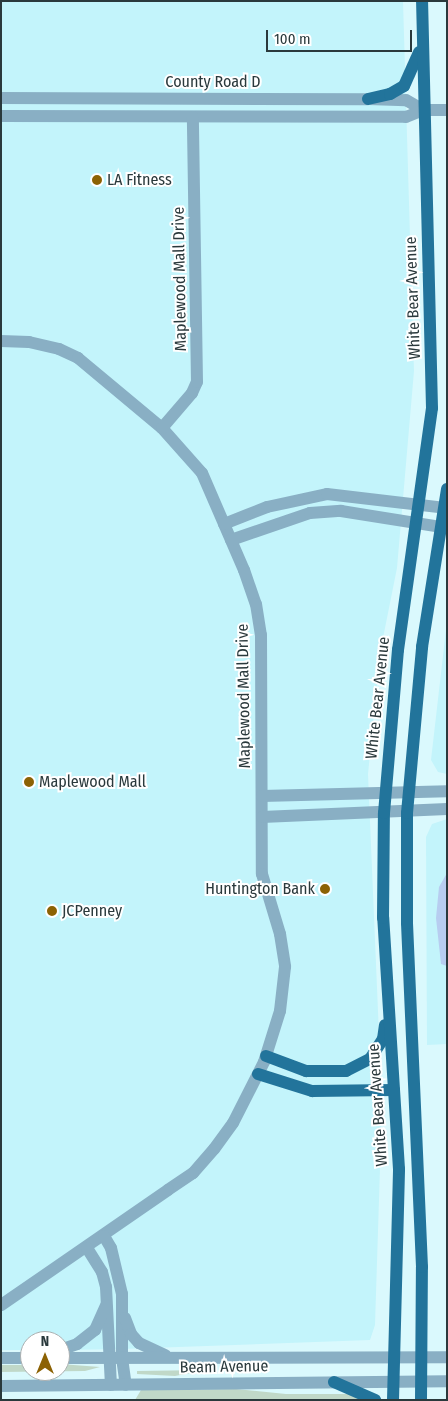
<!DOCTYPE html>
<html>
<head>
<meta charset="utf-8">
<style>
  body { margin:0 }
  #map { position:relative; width:448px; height:1401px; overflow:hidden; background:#daf9fd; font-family:"Fira Sans Condensed",sans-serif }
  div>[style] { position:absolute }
  .built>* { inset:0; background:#c3f4fb }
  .green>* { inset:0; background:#c0d8c8 }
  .water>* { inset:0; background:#b7cdf0 }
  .minor>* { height:12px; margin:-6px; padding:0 6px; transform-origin:6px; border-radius:6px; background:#89afc4 }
  .major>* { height:12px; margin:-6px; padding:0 6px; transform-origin:6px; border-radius:6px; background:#22749b }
  .dots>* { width:14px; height:14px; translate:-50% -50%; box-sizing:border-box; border:2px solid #fff; border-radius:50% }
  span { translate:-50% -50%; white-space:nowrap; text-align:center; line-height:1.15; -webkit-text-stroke:4px #fff; paint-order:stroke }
  .street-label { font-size:16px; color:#2a393c }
  .poi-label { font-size:16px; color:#2a393c }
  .left { translate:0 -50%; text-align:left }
  .right { translate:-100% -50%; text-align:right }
  .frame { position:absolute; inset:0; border:2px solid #2a393c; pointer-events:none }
  .north { position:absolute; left:20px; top:1331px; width:50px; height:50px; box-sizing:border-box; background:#fff; border:1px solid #aab0b1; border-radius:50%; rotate:0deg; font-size:14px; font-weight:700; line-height:20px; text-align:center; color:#2a393c }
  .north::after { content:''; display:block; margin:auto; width:18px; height:22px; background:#8c6204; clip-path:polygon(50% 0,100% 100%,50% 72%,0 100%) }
  .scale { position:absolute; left:266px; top:30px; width:146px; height:22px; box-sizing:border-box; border:2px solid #2a393c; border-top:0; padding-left:6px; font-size:15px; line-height:18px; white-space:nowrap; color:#2a393c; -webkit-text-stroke:4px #fff; paint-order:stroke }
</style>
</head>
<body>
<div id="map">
  <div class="built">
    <i style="clip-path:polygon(1px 1px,403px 1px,414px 371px,397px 568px,380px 653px,368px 774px,382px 1106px,375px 1325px,370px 1340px,122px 1349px,60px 1350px,60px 1341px,30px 1341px,30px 1350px,1px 1350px)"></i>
    <i style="clip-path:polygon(447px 621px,447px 774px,438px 772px,431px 760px)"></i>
    <i style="clip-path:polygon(447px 819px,447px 1044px,427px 1045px,426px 837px,432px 824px)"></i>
  </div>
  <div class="green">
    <i style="clip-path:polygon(60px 1364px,100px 1367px,85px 1371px,1px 1372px,1px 1365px,30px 1365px,30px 1371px,60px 1371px)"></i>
    <i style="clip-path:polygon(207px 1370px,175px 1376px,137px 1374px,137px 1371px)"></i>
    <i style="clip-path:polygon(236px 1389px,286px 1394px,355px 1394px,367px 1400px,135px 1400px,141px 1390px)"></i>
  </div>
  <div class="water">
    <i style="clip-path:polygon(447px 873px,447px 966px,441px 964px,436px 918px,439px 887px)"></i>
  </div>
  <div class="minor">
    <i style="left:1px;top:98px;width:367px;rotate:0.2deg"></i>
    <i style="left:368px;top:99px;width:38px;rotate:2deg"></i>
    <i style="left:406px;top:100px;width:20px;rotate:30deg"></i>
    <i style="left:1px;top:116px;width:405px;rotate:0.1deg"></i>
    <i style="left:406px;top:117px;width:18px;rotate:-22deg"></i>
    <i style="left:423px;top:110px;width:24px"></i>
    <i style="left:1px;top:341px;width:28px;rotate:2deg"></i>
    <i style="left:29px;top:342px;width:31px;rotate:13deg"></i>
    <i style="left:59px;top:349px;width:21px;rotate:25deg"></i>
    <i style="left:78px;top:358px;width:109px;rotate:39.8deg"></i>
    <i style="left:162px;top:428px;width:60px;rotate:48.4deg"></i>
    <i style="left:202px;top:473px;width:106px;rotate:66.6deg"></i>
    <i style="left:244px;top:570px;width:36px;rotate:71deg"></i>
    <i style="left:256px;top:604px;width:31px;rotate:81deg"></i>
    <i style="left:261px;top:635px;width:239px;rotate:89.8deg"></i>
    <i style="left:262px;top:874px;width:63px;rotate:73.3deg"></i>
    <i style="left:280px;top:934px;width:33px;rotate:81deg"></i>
    <i style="left:285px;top:967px;width:44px;rotate:96.5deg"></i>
    <i style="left:280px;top:1011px;width:53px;rotate:107.4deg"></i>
    <i style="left:264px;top:1062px;width:68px;rotate:116.9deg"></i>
    <i style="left:233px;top:1123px;width:32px;rotate:126deg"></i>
    <i style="left:214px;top:1149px;width:32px;rotate:131deg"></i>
    <i style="left:193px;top:1173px;width:30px;rotate:146deg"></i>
    <i style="left:168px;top:1190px;width:203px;rotate:145.4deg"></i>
    <i style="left:162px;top:428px;width:46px;rotate:-49.4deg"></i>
    <i style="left:192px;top:393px;width:12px;rotate:-66deg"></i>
    <i style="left:197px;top:382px;width:265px;rotate:-90.9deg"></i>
    <i style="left:224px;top:524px;width:46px;rotate:-21.6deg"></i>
    <i style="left:267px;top:507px;width:61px;rotate:-12.2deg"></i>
    <i style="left:327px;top:494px;width:121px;rotate:6.7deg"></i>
    <i style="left:231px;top:540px;width:83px;rotate:-18.9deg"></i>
    <i style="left:310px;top:513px;width:31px;rotate:-4deg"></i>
    <i style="left:341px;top:511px;width:107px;rotate:9.1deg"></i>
    <i style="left:262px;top:796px;width:185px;rotate:-1.5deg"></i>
    <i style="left:262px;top:817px;width:185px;rotate:-2.5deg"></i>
    <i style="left:104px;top:1236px;width:14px;rotate:60deg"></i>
    <i style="left:111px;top:1248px;width:47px;rotate:76.6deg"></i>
    <i style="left:122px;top:1294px;width:64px;rotate:90deg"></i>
    <i style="left:122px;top:1358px;width:27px;rotate:82deg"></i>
    <i style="left:87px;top:1248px;width:28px;rotate:58deg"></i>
    <i style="left:102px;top:1272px;width:16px;rotate:75deg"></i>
    <i style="left:106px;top:1287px;width:98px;rotate:87.1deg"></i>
    <i style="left:125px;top:1318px;width:17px;rotate:69deg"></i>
    <i style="left:131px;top:1334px;width:12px;rotate:48deg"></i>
    <i style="left:139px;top:1343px;width:29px;rotate:25deg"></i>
    <i style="left:60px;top:1350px;width:18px;rotate:-19deg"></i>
    <i style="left:77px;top:1344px;width:23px;rotate:-38deg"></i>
    <i style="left:95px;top:1330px;width:27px;rotate:-66deg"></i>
    <i style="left:1px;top:1358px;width:29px"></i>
    <i style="left:60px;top:1358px;width:387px;rotate:-0.1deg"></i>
    <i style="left:1px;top:1386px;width:446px;rotate:-0.6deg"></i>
  </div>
  <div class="major">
    <i style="left:368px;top:99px;width:23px;rotate:-13deg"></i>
    <i style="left:390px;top:94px;width:16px;rotate:-30deg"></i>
    <i style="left:404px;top:86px;width:37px;rotate:-66deg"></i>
    <i style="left:266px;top:1056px;width:43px;rotate:20.6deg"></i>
    <i style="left:306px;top:1071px;width:40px"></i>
    <i style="left:346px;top:1071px;width:27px;rotate:-27deg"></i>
    <i style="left:370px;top:1059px;width:24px;rotate:-57deg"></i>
    <i style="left:383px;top:1039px;width:14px;rotate:-82deg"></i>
    <i style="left:258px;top:1074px;width:57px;rotate:17.5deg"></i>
    <i style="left:312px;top:1091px;width:82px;rotate:-0.7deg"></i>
    <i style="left:334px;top:1382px;width:45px;rotate:23.7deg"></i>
    <i style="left:393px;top:1400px;width:231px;rotate:-88.5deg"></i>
    <i style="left:399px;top:1169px;width:252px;rotate:-93.6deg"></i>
    <i style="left:383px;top:918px;width:105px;rotate:-89.5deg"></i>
    <i style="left:384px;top:813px;width:164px;rotate:-85.1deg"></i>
    <i style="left:398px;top:650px;width:244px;rotate:-82deg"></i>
    <i style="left:432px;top:408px;width:407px;rotate:-91.4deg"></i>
    <i style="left:421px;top:1400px;width:133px;rotate:-89.6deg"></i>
    <i style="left:422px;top:1267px;width:344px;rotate:-92.5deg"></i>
    <i style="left:407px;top:923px;width:110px;rotate:-90deg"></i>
    <i style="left:407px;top:813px;width:167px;rotate:-84.8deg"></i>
    <i style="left:422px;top:647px;width:160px;rotate:-81deg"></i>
  </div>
  <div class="dots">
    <i style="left:97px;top:180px;background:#8c6204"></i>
    <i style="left:29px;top:782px;background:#8c6204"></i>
    <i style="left:325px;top:889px;background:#8c6204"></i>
    <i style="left:52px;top:911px;background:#8c6204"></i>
  </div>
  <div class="street-label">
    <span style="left:213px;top:82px">County Road D</span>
    <span style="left:180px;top:279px;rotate:-91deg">Maplewood Mall Drive</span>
    <span style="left:413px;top:298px;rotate:-92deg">White Bear Avenue</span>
    <span style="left:244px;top:696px;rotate:-91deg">Maplewood Mall Drive</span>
    <span style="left:378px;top:698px;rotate:-84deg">White Bear Avenue</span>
    <span style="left:378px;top:1105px;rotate:-94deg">White Bear Avenue</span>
    <span style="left:224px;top:1367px;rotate:-1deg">Beam Avenue</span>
  </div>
  <div class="poi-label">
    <span class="left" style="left:107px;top:180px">LA Fitness</span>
    <span class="left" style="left:39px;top:782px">Maplewood Mall</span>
    <span class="right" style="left:315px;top:889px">Huntington Bank</span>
    <span class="left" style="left:62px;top:911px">JCPenney</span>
  </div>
  <div class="frame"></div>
  <div class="north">N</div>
  <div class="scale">100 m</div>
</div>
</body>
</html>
